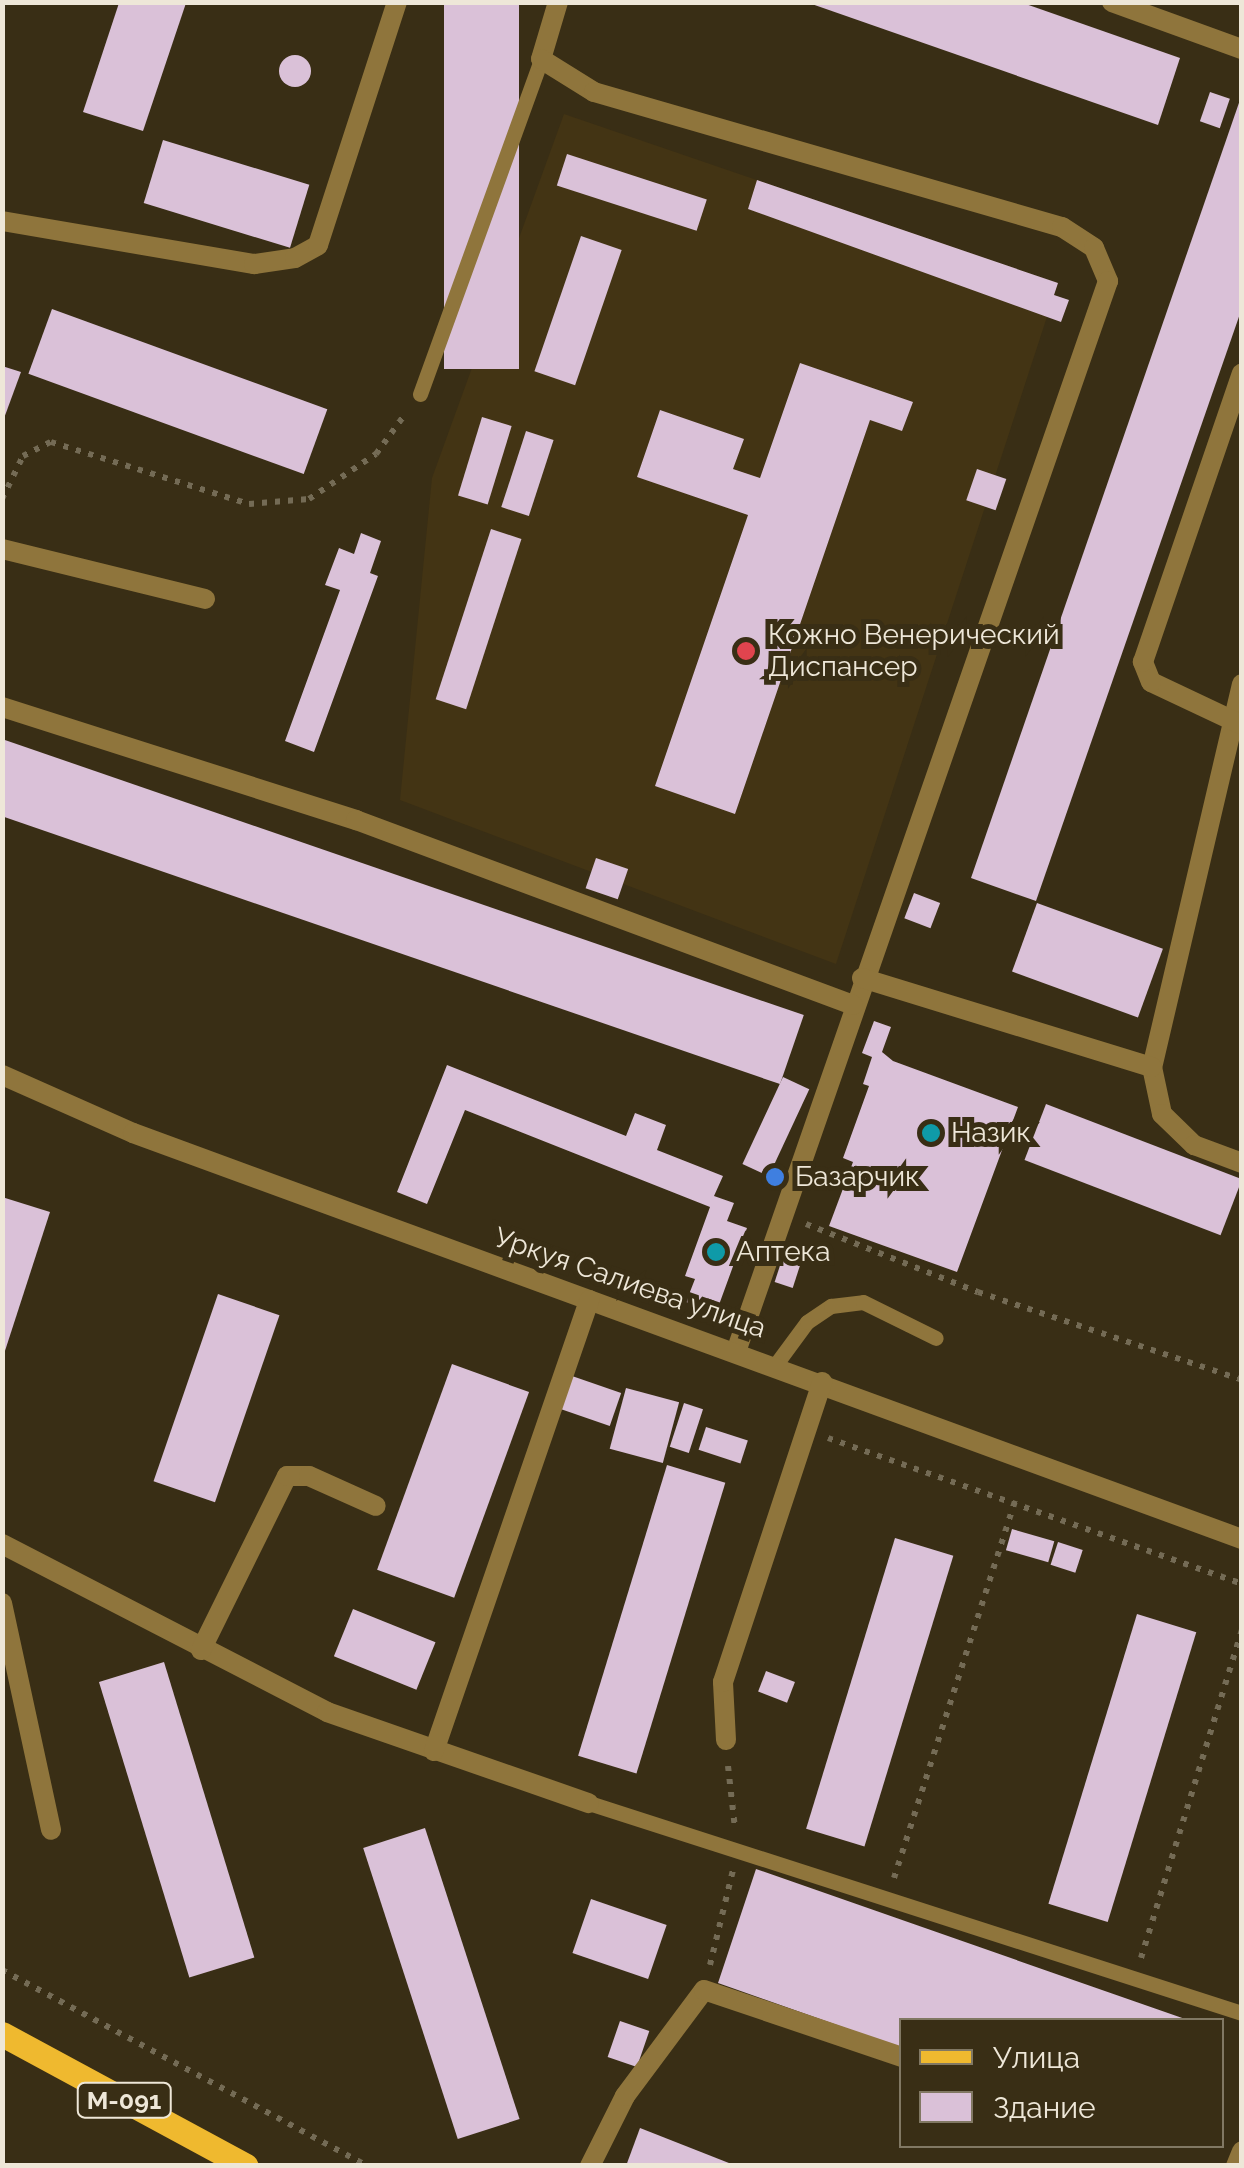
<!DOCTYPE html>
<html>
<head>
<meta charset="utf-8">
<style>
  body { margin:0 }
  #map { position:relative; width:1244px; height:2168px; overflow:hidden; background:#392e15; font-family:Raleway,sans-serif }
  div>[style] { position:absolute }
  .built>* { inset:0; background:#433414 }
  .building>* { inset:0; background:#dac1d8; transform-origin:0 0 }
  .round { border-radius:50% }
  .path>* { height:6px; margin-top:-3px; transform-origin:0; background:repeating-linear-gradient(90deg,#746b55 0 5px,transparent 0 13px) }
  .service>* { height:15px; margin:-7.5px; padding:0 7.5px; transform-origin:7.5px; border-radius:7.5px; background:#8f753c }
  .minor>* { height:20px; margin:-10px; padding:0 10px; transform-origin:10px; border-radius:10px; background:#8f753c }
  .primary>* { height:25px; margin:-12.5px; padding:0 12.5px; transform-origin:12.5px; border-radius:12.5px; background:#efb92f }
  .dots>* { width:28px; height:28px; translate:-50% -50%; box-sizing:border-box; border:5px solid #392e15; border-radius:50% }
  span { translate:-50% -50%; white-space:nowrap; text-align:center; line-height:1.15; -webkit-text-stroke:10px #392e15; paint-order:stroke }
  .shield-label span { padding:2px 8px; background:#392e15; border:2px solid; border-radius:8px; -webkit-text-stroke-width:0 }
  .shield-label { font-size:25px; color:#eee7d8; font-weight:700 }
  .poi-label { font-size:28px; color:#eee7d8 }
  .left { translate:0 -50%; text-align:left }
  .street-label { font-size:28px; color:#eee7d8 }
  .frame { position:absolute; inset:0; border:5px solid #eee7d8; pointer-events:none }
  .legend { position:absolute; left:899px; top:2018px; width:325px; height:130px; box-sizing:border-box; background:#392e15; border:2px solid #817863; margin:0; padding:12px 18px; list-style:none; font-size:30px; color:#eee7d8 }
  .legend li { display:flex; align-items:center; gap:20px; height:50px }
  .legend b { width:50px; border:2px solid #817863 }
</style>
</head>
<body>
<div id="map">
  <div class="built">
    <i style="clip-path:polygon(564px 114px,1058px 283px,836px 964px,400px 800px,432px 478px)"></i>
  </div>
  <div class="building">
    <i style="left:444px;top:2px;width:75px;height:367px"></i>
    <i style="clip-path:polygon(806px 2px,1020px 2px,1180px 58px,1158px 125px)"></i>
    <i style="clip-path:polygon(119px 3px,186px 3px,143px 131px,83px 112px)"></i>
    <i class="round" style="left:279px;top:55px;width:32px;height:32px"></i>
    <i style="left:1210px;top:92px;width:21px;height:31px;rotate:19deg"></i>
    <i style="clip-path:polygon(1241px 97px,1242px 308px,1036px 901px,971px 878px)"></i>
    <i style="left:163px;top:140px;width:153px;height:66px;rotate:17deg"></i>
    <i style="left:567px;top:154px;width:147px;height:33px;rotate:18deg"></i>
    <i style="clip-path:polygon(757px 180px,1058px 283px,1054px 295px,1069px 300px,1061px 322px,748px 209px)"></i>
    <i style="left:581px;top:236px;width:43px;height:143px;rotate:19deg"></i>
    <i style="left:52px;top:309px;width:293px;height:69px;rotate:20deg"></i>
    <i style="clip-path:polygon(800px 363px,913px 402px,902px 431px,870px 420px,735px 814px,655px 786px,748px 515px,637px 477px,660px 410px,744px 439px,733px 469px,760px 478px)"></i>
    <i style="clip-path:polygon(2px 366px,21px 372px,3px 421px,2px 421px)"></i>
    <i style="left:482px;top:417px;width:31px;height:82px;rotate:17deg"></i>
    <i style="left:526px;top:431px;width:29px;height:80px;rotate:18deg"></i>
    <i style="left:977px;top:469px;width:31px;height:33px;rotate:19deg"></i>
    <i style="left:491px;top:529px;width:32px;height:179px;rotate:18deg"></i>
    <i style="clip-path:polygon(361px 533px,381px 541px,370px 573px,378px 576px,314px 752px,285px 741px,340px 590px,325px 585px,339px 548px,354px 554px)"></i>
    <i style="left:2px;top:739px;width:848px;height:73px;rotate:19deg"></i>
    <i style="left:596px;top:858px;width:34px;height:32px;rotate:19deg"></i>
    <i style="left:914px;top:893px;width:28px;height:27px;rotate:21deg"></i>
    <i style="left:1037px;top:903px;width:134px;height:73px;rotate:20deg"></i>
    <i style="clip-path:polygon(874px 1021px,891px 1027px,882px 1052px,893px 1061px,1018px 1107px,957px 1272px,829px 1226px,853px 1162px,843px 1158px,869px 1086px,863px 1084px,872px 1057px,862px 1053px)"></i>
    <i style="clip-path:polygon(447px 1065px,626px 1136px,635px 1113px,666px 1125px,657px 1150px,723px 1176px,714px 1196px,734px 1203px,727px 1221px,747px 1228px,716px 1313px,686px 1302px,695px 1279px,685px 1276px,710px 1207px,465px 1110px,427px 1204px,397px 1192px)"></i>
    <i style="left:783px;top:1077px;width:29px;height:96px;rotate:25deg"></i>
    <i style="left:1046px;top:1104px;width:210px;height:60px;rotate:21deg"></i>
    <i style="clip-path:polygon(2px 1197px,50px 1212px,3px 1357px,2px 1357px)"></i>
    <i style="left:787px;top:1244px;width:19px;height:40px;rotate:18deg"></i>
    <i style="left:218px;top:1294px;width:65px;height:198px;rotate:19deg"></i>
    <i style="left:452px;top:1364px;width:82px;height:219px;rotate:20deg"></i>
    <i style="left:572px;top:1376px;width:52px;height:35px;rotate:19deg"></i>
    <i style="left:626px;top:1388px;width:55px;height:63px;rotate:15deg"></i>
    <i style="left:684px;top:1403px;width:20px;height:46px;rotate:18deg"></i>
    <i style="left:706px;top:1427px;width:44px;height:24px;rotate:18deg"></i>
    <i style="left:667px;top:1465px;width:61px;height:304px;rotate:17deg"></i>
    <i style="left:1012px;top:1529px;width:44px;height:22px;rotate:16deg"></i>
    <i style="left:895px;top:1538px;width:61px;height:304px;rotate:17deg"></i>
    <i style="left:1058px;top:1542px;width:26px;height:24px;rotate:18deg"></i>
    <i style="left:353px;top:1609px;width:89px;height:51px;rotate:22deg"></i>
    <i style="left:1137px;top:1614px;width:62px;height:303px;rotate:17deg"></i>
    <i style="left:164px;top:1662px;width:309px;height:68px;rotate:73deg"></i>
    <i style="left:766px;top:1671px;width:31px;height:22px;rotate:21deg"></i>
    <i style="left:425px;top:1828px;width:306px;height:65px;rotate:72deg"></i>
    <i style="clip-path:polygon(756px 1869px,1188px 2020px,902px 2020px,902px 2048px,718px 1983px)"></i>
    <i style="left:591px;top:1899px;width:80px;height:57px;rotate:19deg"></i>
    <i style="left:620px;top:2021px;width:31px;height:38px;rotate:19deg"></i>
    <i style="clip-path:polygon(640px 2128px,734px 2165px,734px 2166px,626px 2166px)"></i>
  </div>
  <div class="path">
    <i style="left:2px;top:499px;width:48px;rotate:-64deg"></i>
    <i style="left:23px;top:456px;width:31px;rotate:-27deg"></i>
    <i style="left:51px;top:442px;width:207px;rotate:17.4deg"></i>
    <i style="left:249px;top:504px;width:60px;rotate:-4.8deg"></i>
    <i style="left:309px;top:499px;width:81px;rotate:-33.9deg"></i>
    <i style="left:376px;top:454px;width:51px;rotate:-53.8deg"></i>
    <i style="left:806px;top:1224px;width:185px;rotate:21.6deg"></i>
    <i style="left:978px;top:1292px;width:278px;rotate:18.4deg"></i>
    <i style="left:828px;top:1438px;width:439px;rotate:19.4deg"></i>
    <i style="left:728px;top:1766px;width:62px;rotate:83.6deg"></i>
    <i style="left:894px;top:1878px;width:395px;rotate:-72.2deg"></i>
    <i style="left:1141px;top:1958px;width:344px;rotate:-72.9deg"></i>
    <i style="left:710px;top:1965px;width:98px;rotate:-76.4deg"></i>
    <i style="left:2px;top:1970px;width:415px;rotate:28.2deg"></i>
  </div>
  <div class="service">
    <i style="left:420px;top:394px;width:356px;rotate:-70.1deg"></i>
    <i style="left:776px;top:1364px;width:52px;rotate:-53.6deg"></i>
    <i style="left:807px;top:1322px;width:29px;rotate:-34deg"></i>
    <i style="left:831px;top:1306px;width:32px;rotate:-7deg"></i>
    <i style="left:863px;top:1302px;width:81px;rotate:26.3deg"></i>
    <i style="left:589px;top:1803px;width:686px;rotate:17.83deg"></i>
  </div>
  <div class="minor">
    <i style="left:558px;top:2px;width:59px;rotate:106.6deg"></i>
    <i style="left:541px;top:59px;width:62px;rotate:31.9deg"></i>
    <i style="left:594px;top:92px;width:487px;rotate:16.1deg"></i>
    <i style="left:1062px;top:227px;width:38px;rotate:33deg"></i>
    <i style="left:1094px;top:248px;width:36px;rotate:67deg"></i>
    <i style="left:1108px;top:281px;width:1131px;rotate:109.16deg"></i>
    <i style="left:1112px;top:2px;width:138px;rotate:19.9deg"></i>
    <i style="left:2px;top:221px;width:256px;rotate:9.7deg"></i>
    <i style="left:254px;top:264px;width:41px;rotate:-8.3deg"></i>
    <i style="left:295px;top:258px;width:26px;rotate:-29deg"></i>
    <i style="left:318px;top:245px;width:256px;rotate:-72deg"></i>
    <i style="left:2px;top:549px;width:209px;rotate:13.8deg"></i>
    <i style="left:1242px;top:684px;width:393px;rotate:103.2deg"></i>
    <i style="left:1152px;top:1067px;width:48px;rotate:78deg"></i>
    <i style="left:1162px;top:1114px;width:45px;rotate:44.1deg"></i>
    <i style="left:1194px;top:1145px;width:51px;rotate:20.6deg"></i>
    <i style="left:2px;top:707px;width:372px;rotate:17.7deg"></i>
    <i style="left:356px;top:820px;width:530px;rotate:20.42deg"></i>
    <i style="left:1240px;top:724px;width:98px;rotate:-154.7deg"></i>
    <i style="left:1151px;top:682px;width:22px;rotate:-112deg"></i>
    <i style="left:1143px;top:662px;width:305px;rotate:-71.1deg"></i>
    <i style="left:862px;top:978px;width:303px;rotate:17.1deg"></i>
    <i style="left:2px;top:1075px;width:143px;rotate:23.9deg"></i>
    <i style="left:133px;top:1133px;width:1181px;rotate:20.11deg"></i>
    <i style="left:2px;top:1544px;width:366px;rotate:27.3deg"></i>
    <i style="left:327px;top:1712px;width:277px;rotate:19.2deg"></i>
    <i style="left:2px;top:1603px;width:232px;rotate:77.8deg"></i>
    <i style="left:201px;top:1650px;width:194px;rotate:-63.7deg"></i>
    <i style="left:287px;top:1476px;width:22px"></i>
    <i style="left:309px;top:1476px;width:73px;rotate:24.1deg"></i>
    <i style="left:726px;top:1740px;width:58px;rotate:-93deg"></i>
    <i style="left:723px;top:1682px;width:316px;rotate:-71.7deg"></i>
    <i style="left:434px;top:1751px;width:477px;rotate:-71deg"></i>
    <i style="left:590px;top:2166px;width:78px;rotate:-63.4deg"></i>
    <i style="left:625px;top:2096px;width:132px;rotate:-53.3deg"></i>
    <i style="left:704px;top:1990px;width:209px;rotate:18.7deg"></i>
    <i style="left:1236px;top:2166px;width:16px;rotate:-68deg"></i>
  </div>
  <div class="primary">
    <i style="left:2px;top:2034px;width:277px;rotate:28.4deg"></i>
  </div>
  <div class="dots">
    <i style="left:746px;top:651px;background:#e0444e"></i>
    <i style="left:931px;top:1133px;background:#0f9aa8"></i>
    <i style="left:775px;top:1177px;background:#3f7fe0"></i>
    <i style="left:716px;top:1252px;background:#0f9aa8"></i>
  </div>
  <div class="shield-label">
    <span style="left:124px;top:2100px">М-091</span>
  </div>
  <div class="poi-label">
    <span class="left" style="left:768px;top:651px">Кожно Венерический<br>Диспансер</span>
    <span class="left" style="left:951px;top:1133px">Назик</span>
    <span class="left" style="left:795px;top:1177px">Базарчик</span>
    <span class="left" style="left:736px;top:1252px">Аптека</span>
  </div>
  <div class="street-label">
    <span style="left:630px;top:1283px;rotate:19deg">Уркуя Салиева улица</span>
  </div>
  <div class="frame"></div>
  <ul class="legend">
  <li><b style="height:12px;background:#efb92f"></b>Улица</li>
  <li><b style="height:28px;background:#dac1d8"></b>Здание</li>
  </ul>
</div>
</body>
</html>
